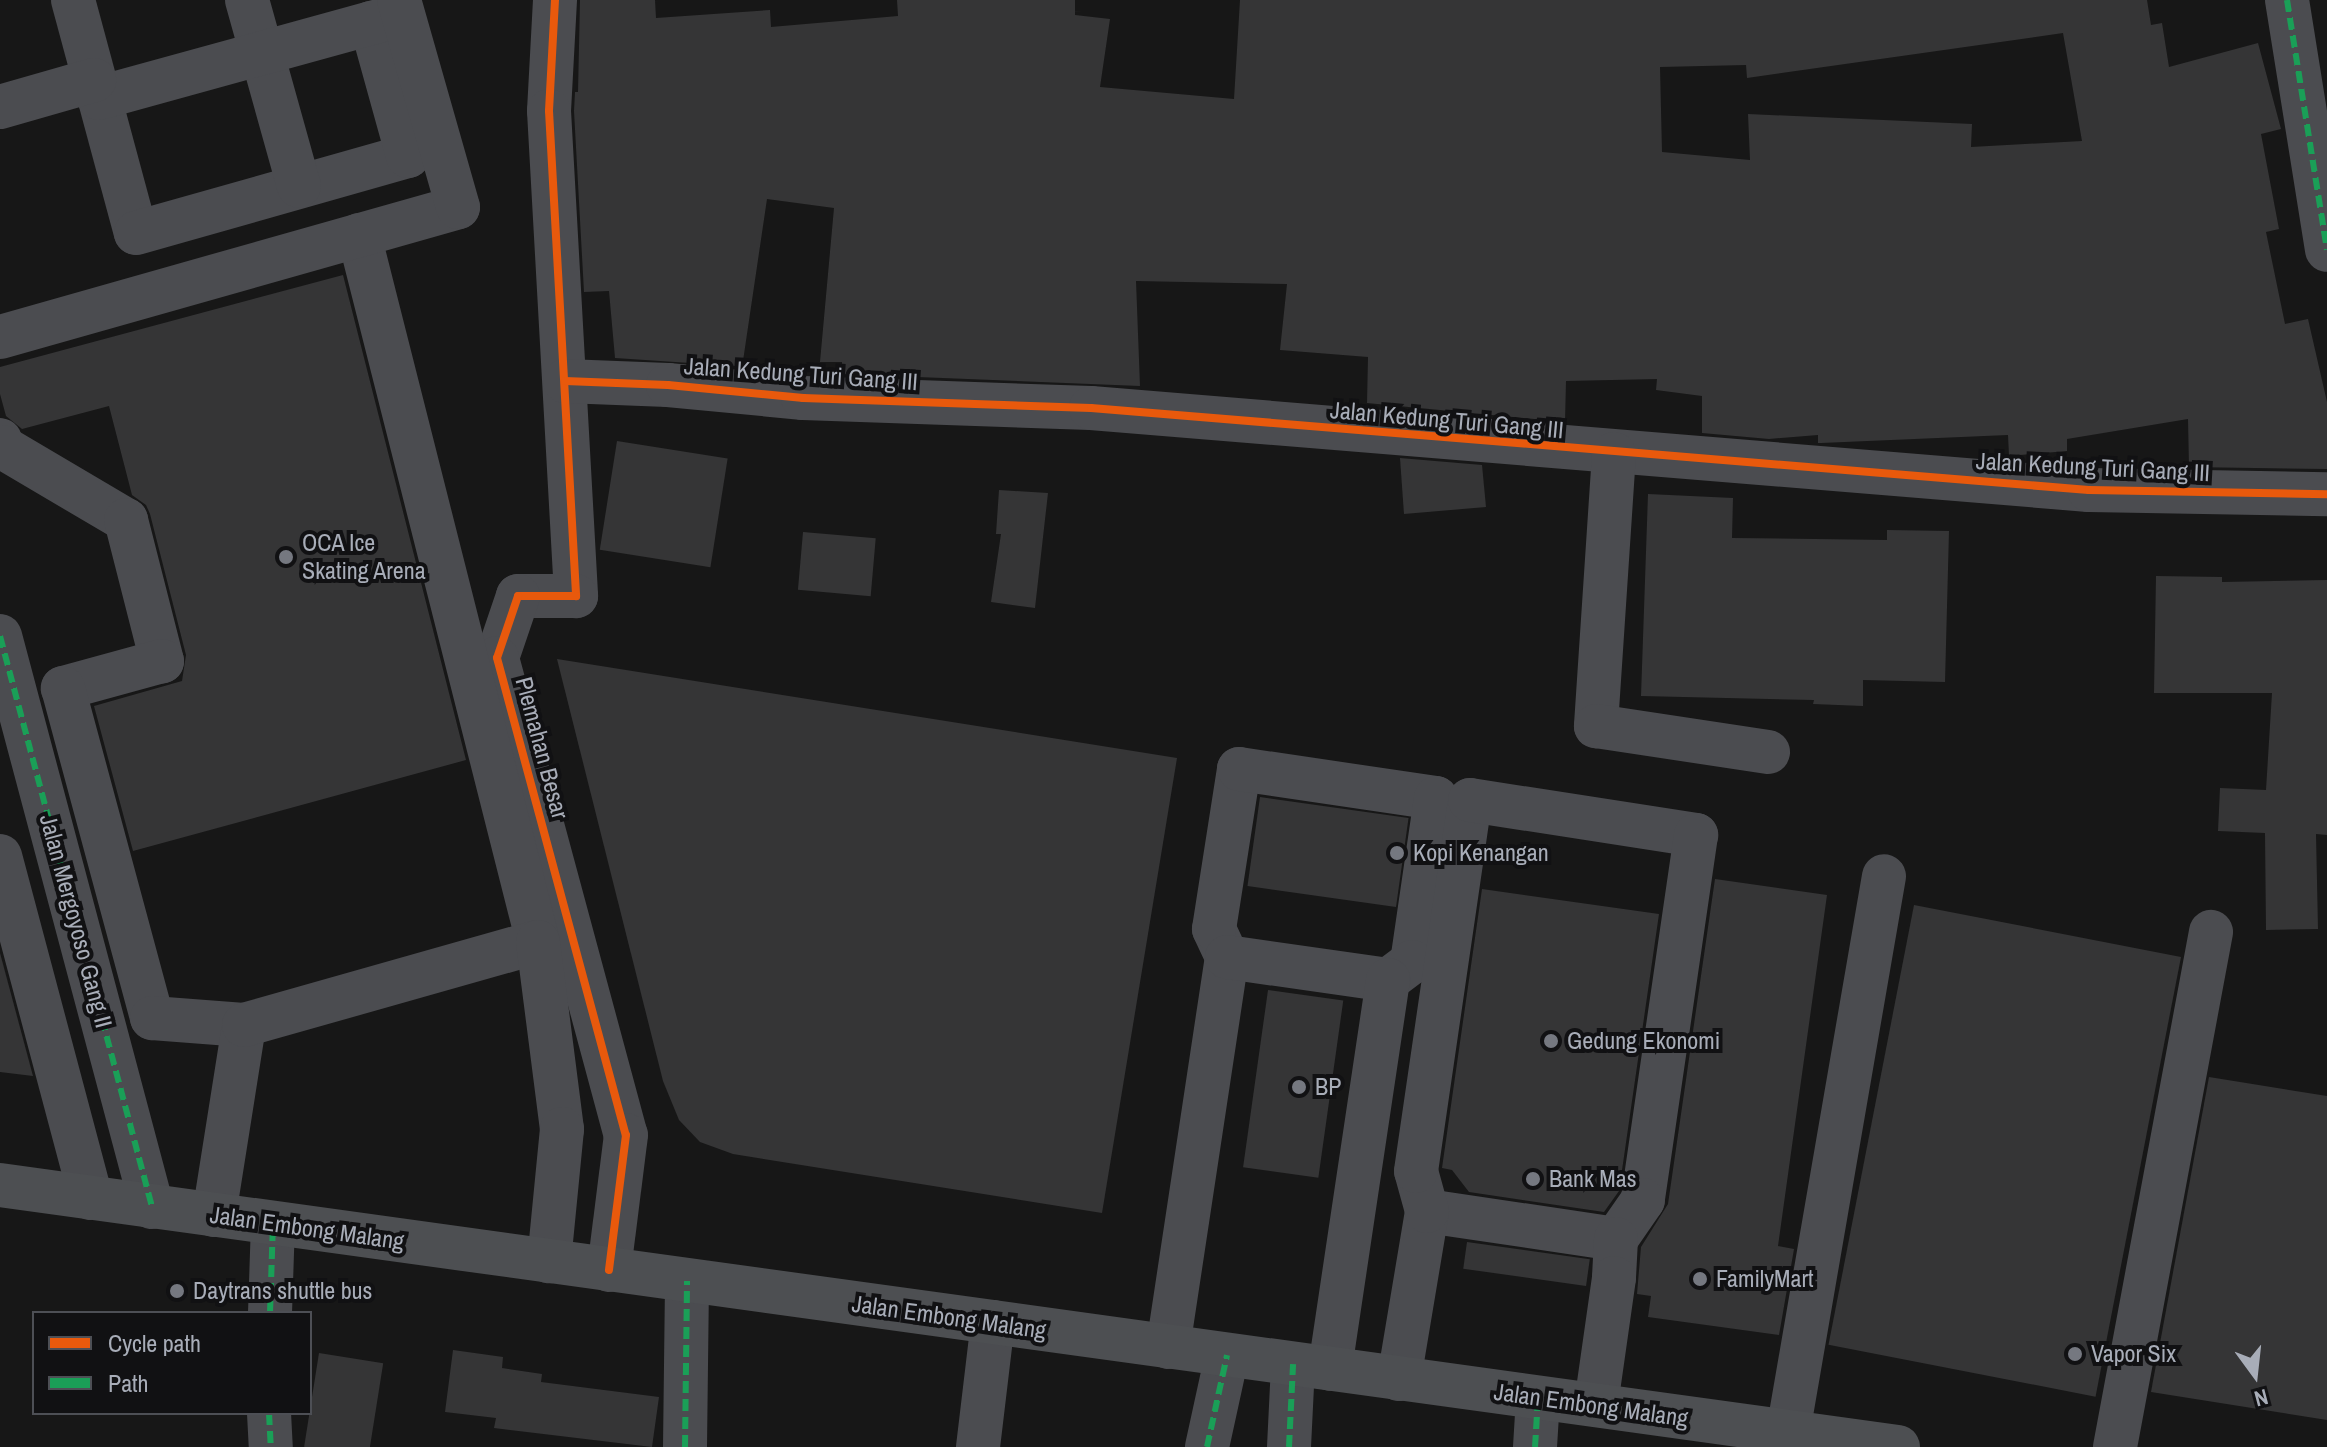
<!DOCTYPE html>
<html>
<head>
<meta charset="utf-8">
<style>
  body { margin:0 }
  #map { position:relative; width:2327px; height:1447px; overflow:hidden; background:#171717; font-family:"Archivo Narrow",sans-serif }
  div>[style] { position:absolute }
  .building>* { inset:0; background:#353536; transform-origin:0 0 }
  .minor>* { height:44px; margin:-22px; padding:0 22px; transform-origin:22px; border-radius:22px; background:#4b4c50 }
  .major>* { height:44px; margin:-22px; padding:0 22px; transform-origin:22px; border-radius:22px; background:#4d4f52 }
  .quiet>* { height:6px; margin-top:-3px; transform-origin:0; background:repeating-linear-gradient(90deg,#1a9f57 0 12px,transparent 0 18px) }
  .cycleway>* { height:8px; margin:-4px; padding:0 4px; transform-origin:4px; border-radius:4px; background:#e8590c }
  .dots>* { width:22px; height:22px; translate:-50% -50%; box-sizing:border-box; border:4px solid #111113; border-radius:50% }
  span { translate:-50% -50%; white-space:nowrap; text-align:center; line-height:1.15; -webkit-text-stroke:8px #111113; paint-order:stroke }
  .street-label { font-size:24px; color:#a8adb8 }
  .poi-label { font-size:24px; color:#a8adb8 }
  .left { translate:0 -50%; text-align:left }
  .legend { position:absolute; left:32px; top:1311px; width:280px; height:104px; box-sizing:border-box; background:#111113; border:2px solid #4d4f55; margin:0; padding:10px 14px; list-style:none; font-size:24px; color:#a8adb8 }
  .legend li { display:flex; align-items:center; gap:16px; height:40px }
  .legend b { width:40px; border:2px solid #4d4f55 }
  .north { position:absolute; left:2215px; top:1335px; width:80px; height:80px; -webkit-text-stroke:6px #111113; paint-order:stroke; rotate:165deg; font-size:22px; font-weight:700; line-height:32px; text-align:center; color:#a8adb8 }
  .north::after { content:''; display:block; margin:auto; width:28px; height:36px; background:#a8adb8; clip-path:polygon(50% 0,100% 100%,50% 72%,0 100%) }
</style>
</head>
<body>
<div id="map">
  <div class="building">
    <i style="clip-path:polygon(evenodd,580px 0,655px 0,656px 18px,770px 10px,771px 27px,898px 16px,897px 0,1075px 0,1075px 15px,1110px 19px,1100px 87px,1234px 99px,1240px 0,2147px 0,2151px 25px,2162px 23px,2169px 67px,2258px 43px,2281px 129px,2261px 134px,2279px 229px,2266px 232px,2285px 324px,2308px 319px,2327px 402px,2327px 469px,2189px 467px,2188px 419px,2067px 439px,2067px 451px,2009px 456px,2008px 435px,1821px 443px,1818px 443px,1818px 435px,1769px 439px,1702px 433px,1702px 396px,1656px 390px,1657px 379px,1566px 381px,1565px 422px,1367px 403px,1368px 357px,1280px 350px,1287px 284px,1136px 281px,1140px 386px,842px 374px,842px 362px,820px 362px,834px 208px,767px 199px,743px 361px,735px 361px,735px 366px,615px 358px,609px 291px,584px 292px,574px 111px,575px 92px,578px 92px,580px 0,2063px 33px,2082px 141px,1971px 147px,1972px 124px,1748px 114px,1750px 160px,1662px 152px,1660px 67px,1746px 65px,1747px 78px,2063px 33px)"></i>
    <i style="clip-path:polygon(343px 275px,466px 760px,133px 851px,94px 706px,182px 681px,186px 655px,150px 514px,146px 505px,132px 495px,109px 406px,22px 429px,6px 416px,0 394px,0 367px)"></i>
    <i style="left:617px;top:441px;width:112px;height:110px;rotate:9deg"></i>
    <i style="clip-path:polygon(1400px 458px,1482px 465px,1486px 507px,1404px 514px)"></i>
    <i style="clip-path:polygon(999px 490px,1048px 493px,1035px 608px,991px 602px,1001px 534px,996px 534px)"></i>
    <i style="clip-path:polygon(1648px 494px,1733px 498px,1732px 538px,1887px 540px,1887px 530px,1949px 531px,1945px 682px,1863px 680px,1863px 706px,1813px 704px,1814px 700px,1641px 696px)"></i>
    <i style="left:803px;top:532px;width:73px;height:58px;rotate:5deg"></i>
    <i style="clip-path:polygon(2156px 576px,2222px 577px,2222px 582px,2327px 580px,2327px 835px,2316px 834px,2318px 929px,2266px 930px,2265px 833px,2218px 831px,2220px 788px,2266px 790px,2272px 693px,2154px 693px)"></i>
    <i style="clip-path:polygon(557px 659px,1177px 758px,1102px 1213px,733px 1154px,700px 1142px,679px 1120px,663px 1081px)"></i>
    <i style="left:1260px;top:797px;width:150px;height:90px;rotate:8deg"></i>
    <i style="clip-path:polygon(1715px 879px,1827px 895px,1778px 1246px,1794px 1249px,1779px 1335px,1648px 1317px,1651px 1296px,1637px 1294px,1641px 1247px,1668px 1204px)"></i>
    <i style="clip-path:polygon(1482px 889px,1659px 914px,1619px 1191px,1604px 1212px,1469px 1192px,1452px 1170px,1442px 1168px)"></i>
    <i style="left:1914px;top:905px;width:272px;height:448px;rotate:11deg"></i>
    <i style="clip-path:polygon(0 953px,33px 1076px,0 1072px)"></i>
    <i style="left:1268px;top:990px;width:76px;height:179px;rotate:8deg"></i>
    <i style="clip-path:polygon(2209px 1077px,2327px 1096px,2327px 1420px,2151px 1392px)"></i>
    <i style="left:1467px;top:1242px;width:124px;height:27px;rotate:8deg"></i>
    <i style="clip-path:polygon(453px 1350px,503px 1357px,502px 1368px,542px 1374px,541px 1382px,659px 1397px,652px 1447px,494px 1428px,496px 1418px,445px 1412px)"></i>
    <i style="left:319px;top:1353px;width:65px;height:95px;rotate:9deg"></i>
  </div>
  <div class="minor">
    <i style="left:73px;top:0;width:241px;rotate:74.9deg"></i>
    <i style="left:136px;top:233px;width:283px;rotate:-15.8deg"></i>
    <i style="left:408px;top:156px;width:138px;rotate:-105.5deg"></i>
    <i style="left:247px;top:0;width:193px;rotate:74.4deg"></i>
    <i style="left:555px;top:0;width:111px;rotate:93.1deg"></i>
    <i style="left:549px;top:111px;width:486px;rotate:86.8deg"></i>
    <i style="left:576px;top:596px;width:58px;rotate:180deg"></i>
    <i style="left:518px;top:596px;width:65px;rotate:108.7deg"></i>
    <i style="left:497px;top:658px;width:494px;rotate:74.9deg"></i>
    <i style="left:626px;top:1135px;width:136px;rotate:97.2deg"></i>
    <i style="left:2287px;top:0;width:253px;rotate:80.9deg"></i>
    <i style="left:99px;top:98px;width:309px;rotate:-15.4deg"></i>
    <i style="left:0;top:107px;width:98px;rotate:-16deg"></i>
    <i style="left:359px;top:235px;width:729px;rotate:75.79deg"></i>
    <i style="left:0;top:337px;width:476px;rotate:-15.8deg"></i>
    <i style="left:458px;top:207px;width:215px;rotate:-105.9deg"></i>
    <i style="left:565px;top:381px;width:103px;rotate:2.2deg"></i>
    <i style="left:668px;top:385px;width:136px;rotate:5.5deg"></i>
    <i style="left:803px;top:398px;width:288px;rotate:2deg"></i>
    <i style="left:1091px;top:408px;width:1001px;rotate:4.7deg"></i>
    <i style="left:2089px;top:490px;width:238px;rotate:1deg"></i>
    <i style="left:0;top:440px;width:7px;rotate:74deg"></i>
    <i style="left:2px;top:447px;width:144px;rotate:30.5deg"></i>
    <i style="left:126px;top:520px;width:146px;rotate:75.7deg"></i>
    <i style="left:162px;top:661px;width:103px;rotate:164.7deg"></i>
    <i style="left:63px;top:688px;width:342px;rotate:74.9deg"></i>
    <i style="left:152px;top:1018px;width:92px;rotate:4.4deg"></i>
    <i style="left:1614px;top:454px;width:273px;rotate:93.8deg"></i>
    <i style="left:1596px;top:726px;width:174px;rotate:8.6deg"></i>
    <i style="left:0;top:636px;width:591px;rotate:75.09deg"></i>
    <i style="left:0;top:856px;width:354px;rotate:75.1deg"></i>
    <i style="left:1227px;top:957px;width:31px;rotate:-115deg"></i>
    <i style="left:1214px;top:929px;width:162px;rotate:-81.1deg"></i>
    <i style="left:1239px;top:769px;width:199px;rotate:8.4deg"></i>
    <i style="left:1436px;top:798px;width:166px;rotate:98.3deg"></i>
    <i style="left:1412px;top:962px;width:30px;rotate:143deg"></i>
    <i style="left:1427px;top:1211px;width:191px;rotate:8.4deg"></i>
    <i style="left:214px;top:1215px;width:192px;rotate:-81deg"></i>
    <i style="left:244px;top:1025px;width:305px;rotate:-15.8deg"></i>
    <i style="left:538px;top:942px;width:189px;rotate:82.7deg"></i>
    <i style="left:562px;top:1129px;width:133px;rotate:95.6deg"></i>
    <i style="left:270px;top:1313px;width:89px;rotate:-88.1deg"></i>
    <i style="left:1168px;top:1347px;width:394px;rotate:-81.4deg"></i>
    <i style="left:1227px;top:957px;width:163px;rotate:8.1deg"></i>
    <i style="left:1388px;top:980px;width:393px;rotate:98.5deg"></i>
    <i style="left:1399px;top:1379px;width:170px;rotate:-80.5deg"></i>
    <i style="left:1427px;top:1211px;width:41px;rotate:-105.4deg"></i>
    <i style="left:1416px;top:1171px;width:375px;rotate:-81.7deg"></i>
    <i style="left:1470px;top:800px;width:229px;rotate:8.8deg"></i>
    <i style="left:1696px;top:835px;width:369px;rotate:98.3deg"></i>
    <i style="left:1643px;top:1200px;width:47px;rotate:124.7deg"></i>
    <i style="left:1616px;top:1239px;width:39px;rotate:93deg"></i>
    <i style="left:1614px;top:1278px;width:128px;rotate:98.1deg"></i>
    <i style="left:269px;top:1413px;width:34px;rotate:87deg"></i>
    <i style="left:1788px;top:1432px;width:564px;rotate:-80.2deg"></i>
    <i style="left:685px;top:1447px;width:166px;rotate:-89.3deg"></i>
    <i style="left:978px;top:1447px;width:126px;rotate:-83.2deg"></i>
    <i style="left:1207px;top:1447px;width:94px;rotate:-77.7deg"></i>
    <i style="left:1289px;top:1447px;width:83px;rotate:-87.2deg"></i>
    <i style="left:1535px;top:1447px;width:49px;rotate:-86.5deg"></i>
    <i style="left:2115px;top:1447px;width:524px;rotate:-79.44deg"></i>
  </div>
  <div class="major">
    <i style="left:0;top:1185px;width:1916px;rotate:7.86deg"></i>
  </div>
  <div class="quiet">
    <i style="left:2287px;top:0;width:253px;rotate:80.9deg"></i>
    <i style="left:0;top:636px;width:591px;rotate:75.09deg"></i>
    <i style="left:270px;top:1313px;width:89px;rotate:-88.1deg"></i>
    <i style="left:269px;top:1413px;width:34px;rotate:87deg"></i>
    <i style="left:685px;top:1447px;width:166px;rotate:-89.3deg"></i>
    <i style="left:1207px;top:1447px;width:94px;rotate:-77.7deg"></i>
    <i style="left:1289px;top:1447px;width:83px;rotate:-87.2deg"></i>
    <i style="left:1535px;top:1447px;width:49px;rotate:-86.5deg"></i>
  </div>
  <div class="cycleway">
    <i style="left:555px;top:0;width:111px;rotate:93.1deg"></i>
    <i style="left:549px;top:111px;width:486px;rotate:86.8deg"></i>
    <i style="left:576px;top:596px;width:58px;rotate:180deg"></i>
    <i style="left:518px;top:596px;width:65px;rotate:108.7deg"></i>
    <i style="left:497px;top:658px;width:494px;rotate:74.9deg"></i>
    <i style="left:626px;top:1135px;width:136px;rotate:97.2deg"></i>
    <i style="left:565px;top:381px;width:103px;rotate:2.2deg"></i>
    <i style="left:668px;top:385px;width:136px;rotate:5.5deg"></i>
    <i style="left:803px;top:398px;width:288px;rotate:2deg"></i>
    <i style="left:1091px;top:408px;width:1001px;rotate:4.7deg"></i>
    <i style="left:2089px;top:490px;width:238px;rotate:1deg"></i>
  </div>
  <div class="dots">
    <i style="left:286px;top:557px;background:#757880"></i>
    <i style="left:1397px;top:853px;background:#757880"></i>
    <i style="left:1551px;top:1041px;background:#757880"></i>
    <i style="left:1299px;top:1087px;background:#757880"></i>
    <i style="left:1533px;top:1179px;background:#757880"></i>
    <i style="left:1700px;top:1279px;background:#757880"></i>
    <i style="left:177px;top:1291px;background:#757880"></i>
    <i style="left:2075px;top:1354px;background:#757880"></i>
  </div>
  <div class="street-label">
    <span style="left:801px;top:374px;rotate:4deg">Jalan Kedung Turi Gang III</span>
    <span style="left:1447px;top:420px;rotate:5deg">Jalan Kedung Turi Gang III</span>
    <span style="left:2093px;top:467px;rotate:3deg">Jalan Kedung Turi Gang III</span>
    <span style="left:542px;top:748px;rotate:75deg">Plemahan Besar</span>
    <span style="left:76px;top:921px;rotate:75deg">Jalan Mergoyoso Gang II</span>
    <span style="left:307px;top:1228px;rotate:8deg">Jalan Embong Malang</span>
    <span style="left:949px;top:1317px;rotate:8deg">Jalan Embong Malang</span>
    <span style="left:1591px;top:1405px;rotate:8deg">Jalan Embong Malang</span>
  </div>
  <div class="poi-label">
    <span class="left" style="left:302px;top:557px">OCA Ice<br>Skating Arena</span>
    <span class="left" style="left:1413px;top:853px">Kopi Kenangan</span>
    <span class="left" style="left:1567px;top:1041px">Gedung Ekonomi</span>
    <span class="left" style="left:1315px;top:1087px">BP</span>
    <span class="left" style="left:1549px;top:1179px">Bank Mas</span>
    <span class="left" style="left:1716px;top:1279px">FamilyMart</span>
    <span class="left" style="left:193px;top:1291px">Daytrans shuttle bus</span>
    <span class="left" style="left:2091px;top:1354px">Vapor Six</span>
  </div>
  <ul class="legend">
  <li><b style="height:10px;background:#e8590c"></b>Cycle path</li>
  <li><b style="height:10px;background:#1a9f57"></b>Path</li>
  </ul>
  <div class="north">N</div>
</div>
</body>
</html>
